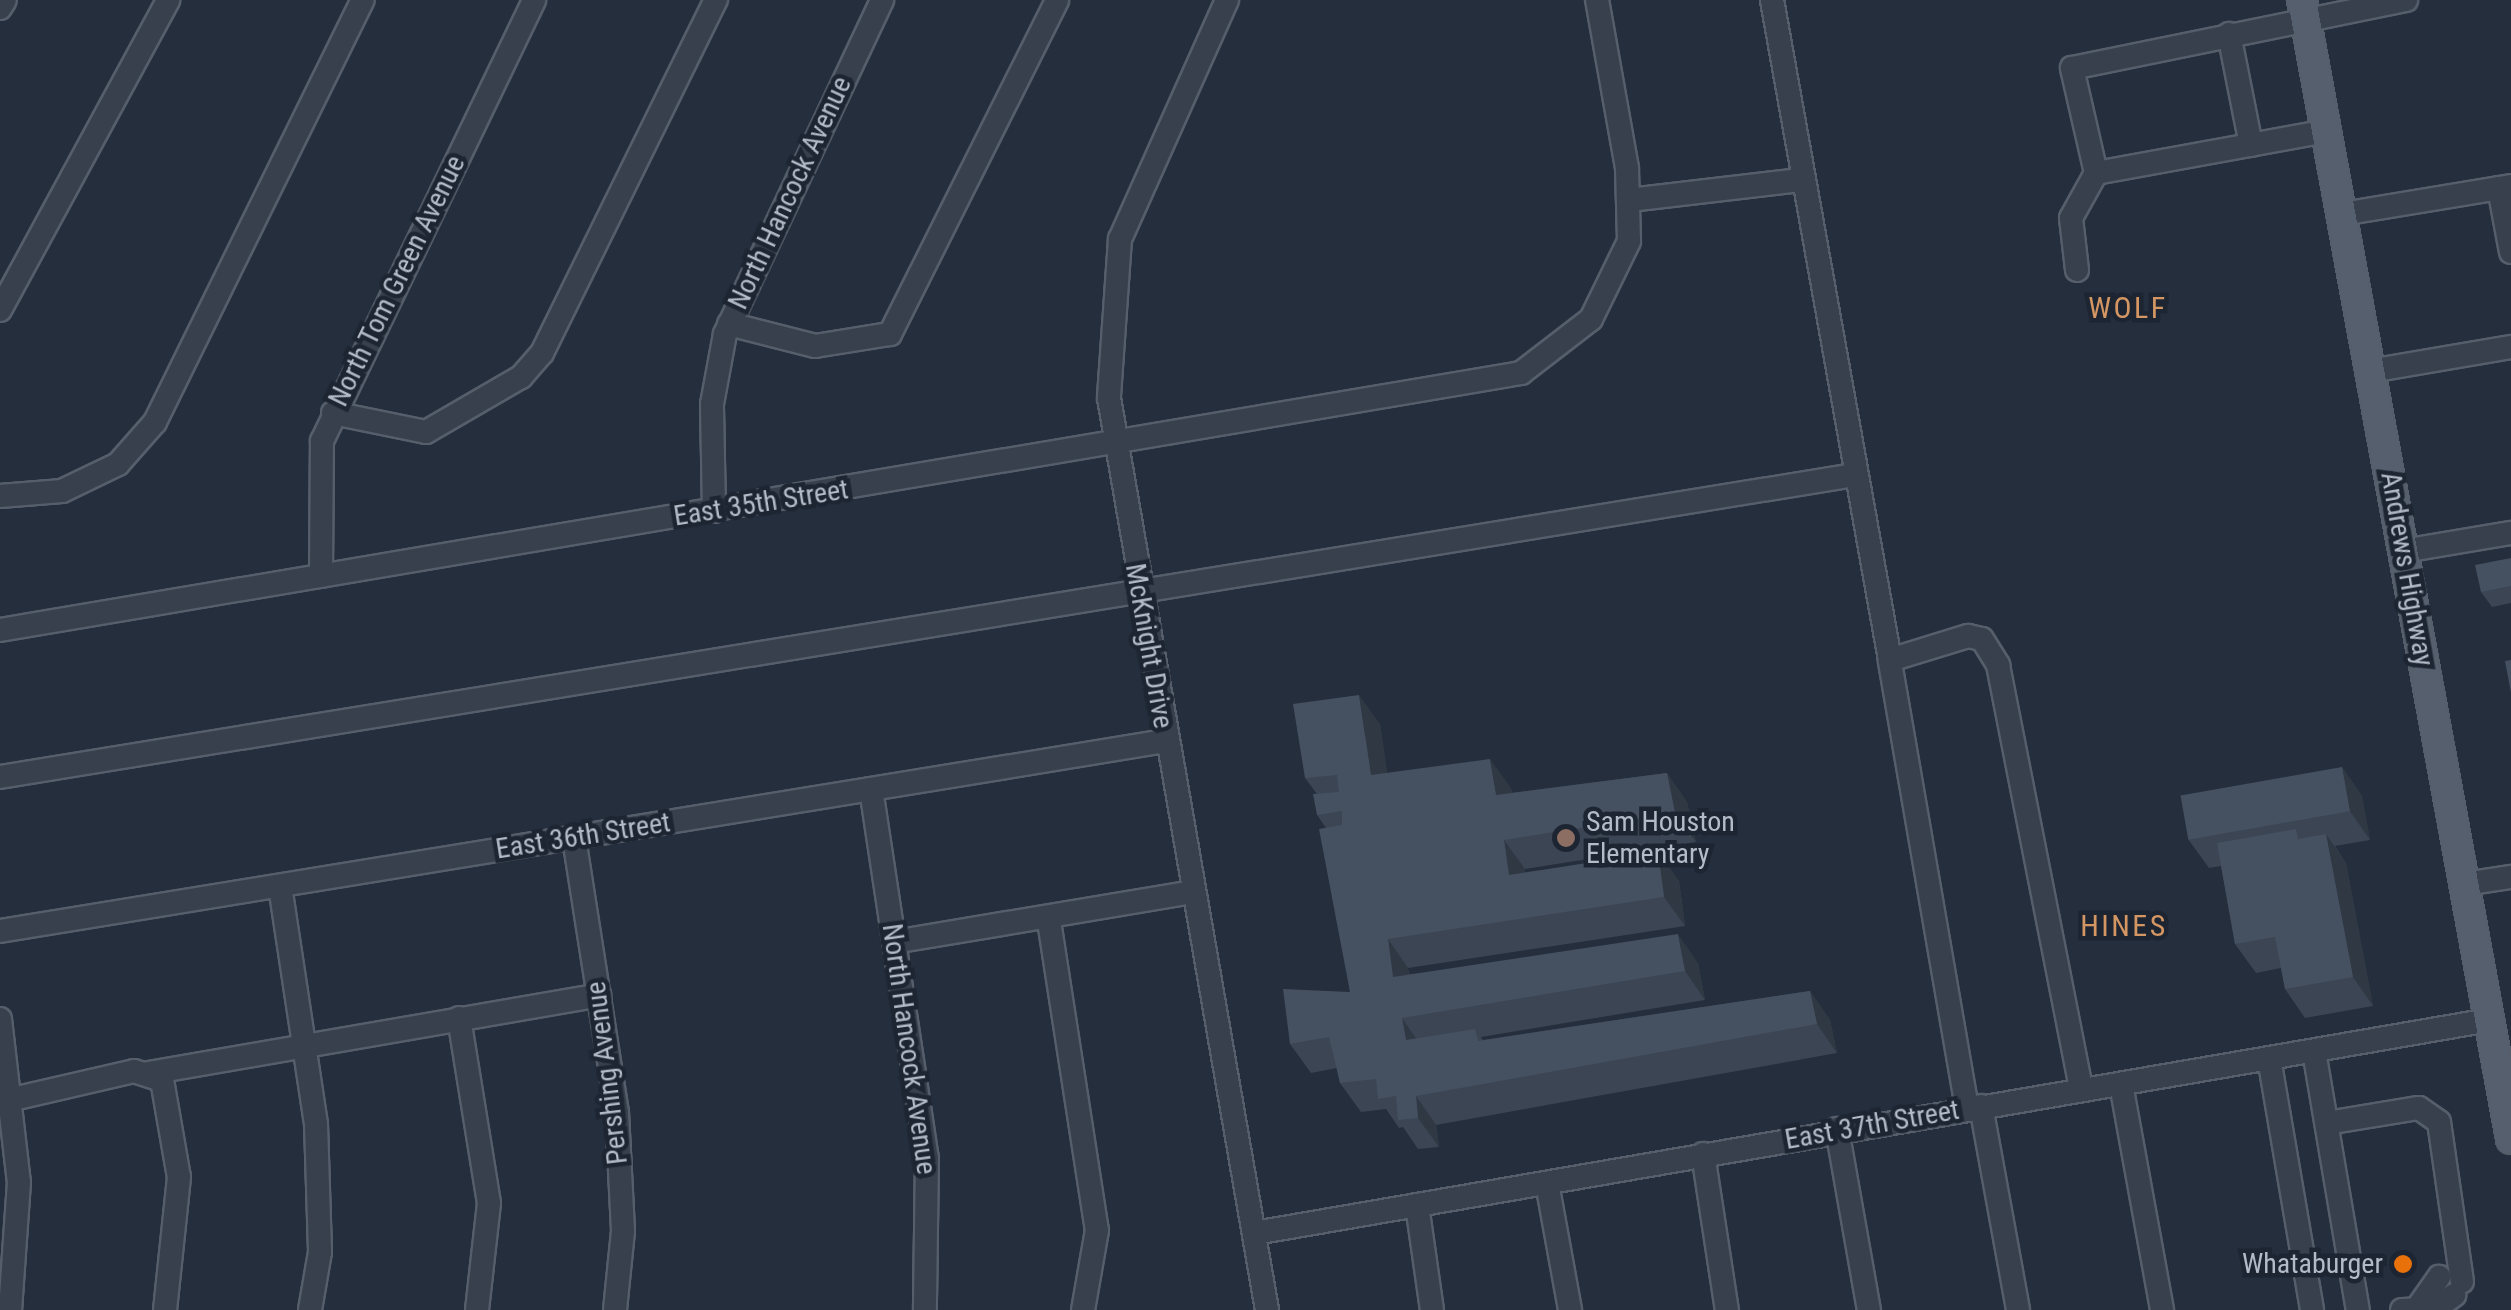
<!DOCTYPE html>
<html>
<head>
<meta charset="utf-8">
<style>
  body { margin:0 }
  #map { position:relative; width:2511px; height:1310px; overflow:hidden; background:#242e3d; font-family:"Roboto Condensed",sans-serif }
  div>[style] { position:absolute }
  .roads { filter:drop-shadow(2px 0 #565e6b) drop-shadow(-2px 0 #565e6b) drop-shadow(0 2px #565e6b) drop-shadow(0 -2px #565e6b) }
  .minor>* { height:22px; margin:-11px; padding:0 11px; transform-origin:11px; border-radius:11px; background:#38404d }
  .major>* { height:28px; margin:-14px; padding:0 14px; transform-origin:14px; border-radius:14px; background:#565f6d }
  .wall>* { inset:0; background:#3b4553 }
  .shaded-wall>* { inset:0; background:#303844 }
  .building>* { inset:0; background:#455061; transform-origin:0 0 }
  .dots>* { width:28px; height:28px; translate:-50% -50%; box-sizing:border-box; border:5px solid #1d2532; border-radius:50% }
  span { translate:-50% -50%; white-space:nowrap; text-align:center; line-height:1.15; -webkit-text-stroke:9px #1d2532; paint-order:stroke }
  .street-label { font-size:28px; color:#b3bbc8 }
  .poi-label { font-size:28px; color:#b3bbc8 }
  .left { translate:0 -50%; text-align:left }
  .right { translate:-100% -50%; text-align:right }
  .neighbourhood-label { font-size:30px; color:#d49663; letter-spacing:2.5px }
</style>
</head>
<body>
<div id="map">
  <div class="roads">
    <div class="minor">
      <i style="left:1227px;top:0;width:262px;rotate:114.1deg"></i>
      <i style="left:1120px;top:239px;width:159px;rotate:94deg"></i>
      <i style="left:1109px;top:398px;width:926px;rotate:80.17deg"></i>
      <i style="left:1772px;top:0;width:670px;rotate:79.86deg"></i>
      <i style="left:0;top:8px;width:9px;rotate:-58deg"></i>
      <i style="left:2229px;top:34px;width:113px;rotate:78.8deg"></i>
      <i style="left:2327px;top:131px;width:235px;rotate:169.7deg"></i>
      <i style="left:2096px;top:173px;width:108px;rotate:-102.9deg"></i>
      <i style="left:2072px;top:68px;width:341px;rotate:-11.5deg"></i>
      <i style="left:2499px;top:188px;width:65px;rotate:79.4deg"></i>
      <i style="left:1630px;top:200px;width:171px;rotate:-6.7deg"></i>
      <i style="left:2342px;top:214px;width:171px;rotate:-9.4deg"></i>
      <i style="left:2077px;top:270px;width:52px;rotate:-96.6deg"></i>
      <i style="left:2071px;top:218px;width:51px;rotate:-60.9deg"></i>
      <i style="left:0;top:310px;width:353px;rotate:-61.5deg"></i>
      <i style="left:729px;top:324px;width:89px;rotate:14.3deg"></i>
      <i style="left:815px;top:346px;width:76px;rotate:-9.1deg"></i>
      <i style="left:890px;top:334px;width:373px;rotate:-63.4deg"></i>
      <i style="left:2370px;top:371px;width:143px;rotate:-9.7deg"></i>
      <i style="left:333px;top:413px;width:95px;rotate:11.5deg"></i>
      <i style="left:426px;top:432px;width:110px;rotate:-30.1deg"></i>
      <i style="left:521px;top:377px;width:32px;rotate:-49deg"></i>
      <i style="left:542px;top:353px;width:394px;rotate:-63.8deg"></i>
      <i style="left:0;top:496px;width:62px;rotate:-4.6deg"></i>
      <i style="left:62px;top:491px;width:62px;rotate:-25.7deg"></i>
      <i style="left:118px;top:464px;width:56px;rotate:-48.6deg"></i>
      <i style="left:155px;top:422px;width:470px;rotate:-63.8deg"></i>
      <i style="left:714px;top:511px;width:107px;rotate:-91.1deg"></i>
      <i style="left:712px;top:404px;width:71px;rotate:-79.5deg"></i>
      <i style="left:725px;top:334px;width:369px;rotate:-64.8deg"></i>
      <i style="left:2403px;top:551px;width:109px;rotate:-9.5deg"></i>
      <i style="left:321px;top:576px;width:135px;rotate:-89.6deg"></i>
      <i style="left:322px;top:441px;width:489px;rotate:-64.3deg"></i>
      <i style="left:0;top:630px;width:1543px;rotate:-9.59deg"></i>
      <i style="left:1521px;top:373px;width:88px;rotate:-37.6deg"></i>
      <i style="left:1591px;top:319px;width:87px;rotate:-64deg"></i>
      <i style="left:1629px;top:241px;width:73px;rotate:-91.6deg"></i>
      <i style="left:1627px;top:168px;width:171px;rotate:-100.1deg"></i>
      <i style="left:0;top:777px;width:1878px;rotate:-9.25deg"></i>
      <i style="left:871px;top:789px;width:373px;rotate:81.4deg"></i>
      <i style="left:927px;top:1158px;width:152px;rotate:90.8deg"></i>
      <i style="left:574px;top:838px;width:277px;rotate:81.1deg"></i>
      <i style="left:617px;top:1112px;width:119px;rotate:87.1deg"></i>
      <i style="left:623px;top:1231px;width:79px;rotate:95.8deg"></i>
      <i style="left:2465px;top:884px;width:47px;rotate:-8.7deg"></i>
      <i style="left:280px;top:886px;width:241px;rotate:81.4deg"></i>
      <i style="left:316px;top:1124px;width:128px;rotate:88.2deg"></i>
      <i style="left:320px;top:1252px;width:59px;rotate:99.8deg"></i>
      <i style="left:1049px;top:921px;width:313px;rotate:81.2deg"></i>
      <i style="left:1097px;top:1230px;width:81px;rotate:99.9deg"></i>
      <i style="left:0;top:931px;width:1181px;rotate:-9.26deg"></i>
      <i style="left:894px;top:942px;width:303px;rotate:-9.5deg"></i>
      <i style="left:459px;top:1018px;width:187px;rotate:80.8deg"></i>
      <i style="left:489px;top:1203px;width:108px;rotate:96.4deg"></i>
      <i style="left:0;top:1019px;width:164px;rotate:83.4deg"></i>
      <i style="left:19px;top:1182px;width:128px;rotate:94deg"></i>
      <i style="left:2314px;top:1051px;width:263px;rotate:80.4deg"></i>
      <i style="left:2269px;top:1058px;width:256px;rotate:80.3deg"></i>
      <i style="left:149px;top:1073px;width:457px;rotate:-9.8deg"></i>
      <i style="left:2121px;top:1084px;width:230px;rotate:79.7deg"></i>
      <i style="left:13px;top:1099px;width:124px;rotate:-13deg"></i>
      <i style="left:134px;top:1071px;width:29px;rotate:18deg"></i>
      <i style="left:162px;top:1080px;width:98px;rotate:80.1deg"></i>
      <i style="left:179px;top:1177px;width:134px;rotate:96deg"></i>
      <i style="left:1981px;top:1106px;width:207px;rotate:79.7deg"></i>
      <i style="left:1967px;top:1108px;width:455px;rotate:-99.8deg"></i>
      <i style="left:1890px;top:660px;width:82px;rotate:-17.1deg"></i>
      <i style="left:1968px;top:636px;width:14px;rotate:12deg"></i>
      <i style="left:1982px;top:639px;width:31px;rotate:58deg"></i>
      <i style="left:1998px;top:665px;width:433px;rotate:78.9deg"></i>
      <i style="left:2327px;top:1123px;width:93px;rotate:-9.3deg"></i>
      <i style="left:2419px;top:1108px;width:24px;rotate:35deg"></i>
      <i style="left:2439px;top:1122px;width:161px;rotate:81.8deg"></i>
      <i style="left:1837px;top:1129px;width:184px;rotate:80deg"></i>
      <i style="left:1703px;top:1154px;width:158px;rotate:81.3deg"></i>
      <i style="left:1547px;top:1183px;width:129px;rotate:79.7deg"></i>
      <i style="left:1417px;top:1205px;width:106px;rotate:81.9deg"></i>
      <i style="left:1255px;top:1233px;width:1252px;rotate:-9.79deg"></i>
      <i style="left:2418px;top:1307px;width:37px;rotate:-55deg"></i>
      <i style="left:2402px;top:1310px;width:33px;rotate:-2deg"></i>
      <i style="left:2435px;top:1309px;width:24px;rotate:-36deg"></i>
    </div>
    <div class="major">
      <i style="left:2302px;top:0;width:1158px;rotate:79.6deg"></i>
    </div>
  </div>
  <div class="wall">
    <i style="clip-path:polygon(2511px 558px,2511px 603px,2492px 607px,2481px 592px)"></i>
    <i style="clip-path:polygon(1380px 724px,1387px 773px,1511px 788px,1512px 793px,1667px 773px,1687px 802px,1696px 842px,1525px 869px,1525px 873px,1658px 852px,1679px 881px,1685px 926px,1408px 968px,1409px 974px,1698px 963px,1705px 1000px,1481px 1037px,1483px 1040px,1810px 991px,1830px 1020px,1837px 1053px,1436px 1125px,1439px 1147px,1418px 1149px,1403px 1127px,1399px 1128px,1386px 1109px,1361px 1112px,1340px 1083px,1337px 1068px,1311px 1073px,1290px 1044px,1350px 992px,1326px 828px,1317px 815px,1317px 794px,1305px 778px)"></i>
    <i style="clip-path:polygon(2342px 767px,2362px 796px,2370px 840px,2335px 846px,2346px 863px,2373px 1006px,2305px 1018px,2285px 989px,2281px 968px,2256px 973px,2235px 944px,2221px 866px,2209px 868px,2188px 839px)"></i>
  </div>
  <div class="shaded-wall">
    <i style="clip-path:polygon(1359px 695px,1380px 724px,1392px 804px,1371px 775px)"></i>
    <i style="clip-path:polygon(1490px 759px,1511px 788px,1516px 824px,1496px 795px)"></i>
    <i style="clip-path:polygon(2342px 767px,2362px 796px,2370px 840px,2350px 811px)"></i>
    <i style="clip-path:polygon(1667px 773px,1687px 802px,1696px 842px,1675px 813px)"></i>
    <i style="clip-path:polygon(2326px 834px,2346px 863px,2373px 1006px,2353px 977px)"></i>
    <i style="clip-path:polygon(1504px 840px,1525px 869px,1529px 904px,1509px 875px)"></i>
    <i style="clip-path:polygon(1658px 852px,1679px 881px,1685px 926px,1664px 897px)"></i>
    <i style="clip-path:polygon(1678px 934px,1698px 963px,1705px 1000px,1685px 971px)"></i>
    <i style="clip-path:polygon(1388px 939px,1408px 968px,1413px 1006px,1393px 977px)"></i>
    <i style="clip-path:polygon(1810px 991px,1830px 1020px,1837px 1053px,1817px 1024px)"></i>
    <i style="clip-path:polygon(1402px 1018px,1422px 1047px,1406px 1040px)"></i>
    <i style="clip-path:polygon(1416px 1096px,1436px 1125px,1439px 1147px,1418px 1118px)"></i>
  </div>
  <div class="building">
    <i style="clip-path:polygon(2511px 558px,2511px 586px,2481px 592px,2475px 565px)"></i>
    <i style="clip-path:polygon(2511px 660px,2511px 693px,2505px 661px)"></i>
    <i style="clip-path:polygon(1359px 695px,1371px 775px,1490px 759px,1496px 795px,1667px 773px,1675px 813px,1504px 840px,1509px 875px,1658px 852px,1664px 897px,1388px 939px,1393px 977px,1678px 934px,1685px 971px,1402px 1018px,1406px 1040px,1475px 1029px,1478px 1041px,1810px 991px,1817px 1024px,1416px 1096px,1418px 1118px,1398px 1120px,1396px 1096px,1378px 1099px,1376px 1079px,1340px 1083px,1329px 1037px,1290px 1044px,1283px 989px,1350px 992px,1319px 829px,1342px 825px,1342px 811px,1317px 815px,1313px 794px,1339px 792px,1337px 775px,1305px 778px,1293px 704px)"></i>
    <i style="left:2342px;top:767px;width:45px;height:164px;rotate:80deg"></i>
    <i style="clip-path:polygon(2296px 829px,2298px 839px,2326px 834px,2353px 977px,2285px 989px,2275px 937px,2235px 944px,2217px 843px)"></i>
  </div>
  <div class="dots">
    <i style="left:1566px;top:838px;background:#8d6e63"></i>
    <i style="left:2403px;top:1264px;background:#e8710a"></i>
  </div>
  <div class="street-label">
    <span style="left:790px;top:193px;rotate:-65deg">North Hancock Avenue</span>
    <span style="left:397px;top:281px;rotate:-64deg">North Tom Green Avenue</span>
    <span style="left:761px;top:503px;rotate:-9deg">East 35th Street</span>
    <span style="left:2407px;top:569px;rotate:80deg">Andrews Highway</span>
    <span style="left:1149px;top:646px;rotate:80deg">McKnight Drive</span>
    <span style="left:583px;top:836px;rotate:-9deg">East 36th Street</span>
    <span style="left:909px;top:1049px;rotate:82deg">North Hancock Avenue</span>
    <span style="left:607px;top:1073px;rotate:-97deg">Pershing Avenue</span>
    <span style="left:1872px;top:1125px;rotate:-10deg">East 37th Street</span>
  </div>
  <div class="poi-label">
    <span class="left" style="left:1586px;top:838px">Sam Houston<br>Elementary</span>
    <span class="right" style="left:2383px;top:1264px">Whataburger</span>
  </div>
  <div class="neighbourhood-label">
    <span style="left:2128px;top:308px">WOLF</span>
    <span style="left:2124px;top:926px">HINES</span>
  </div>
</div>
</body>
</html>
